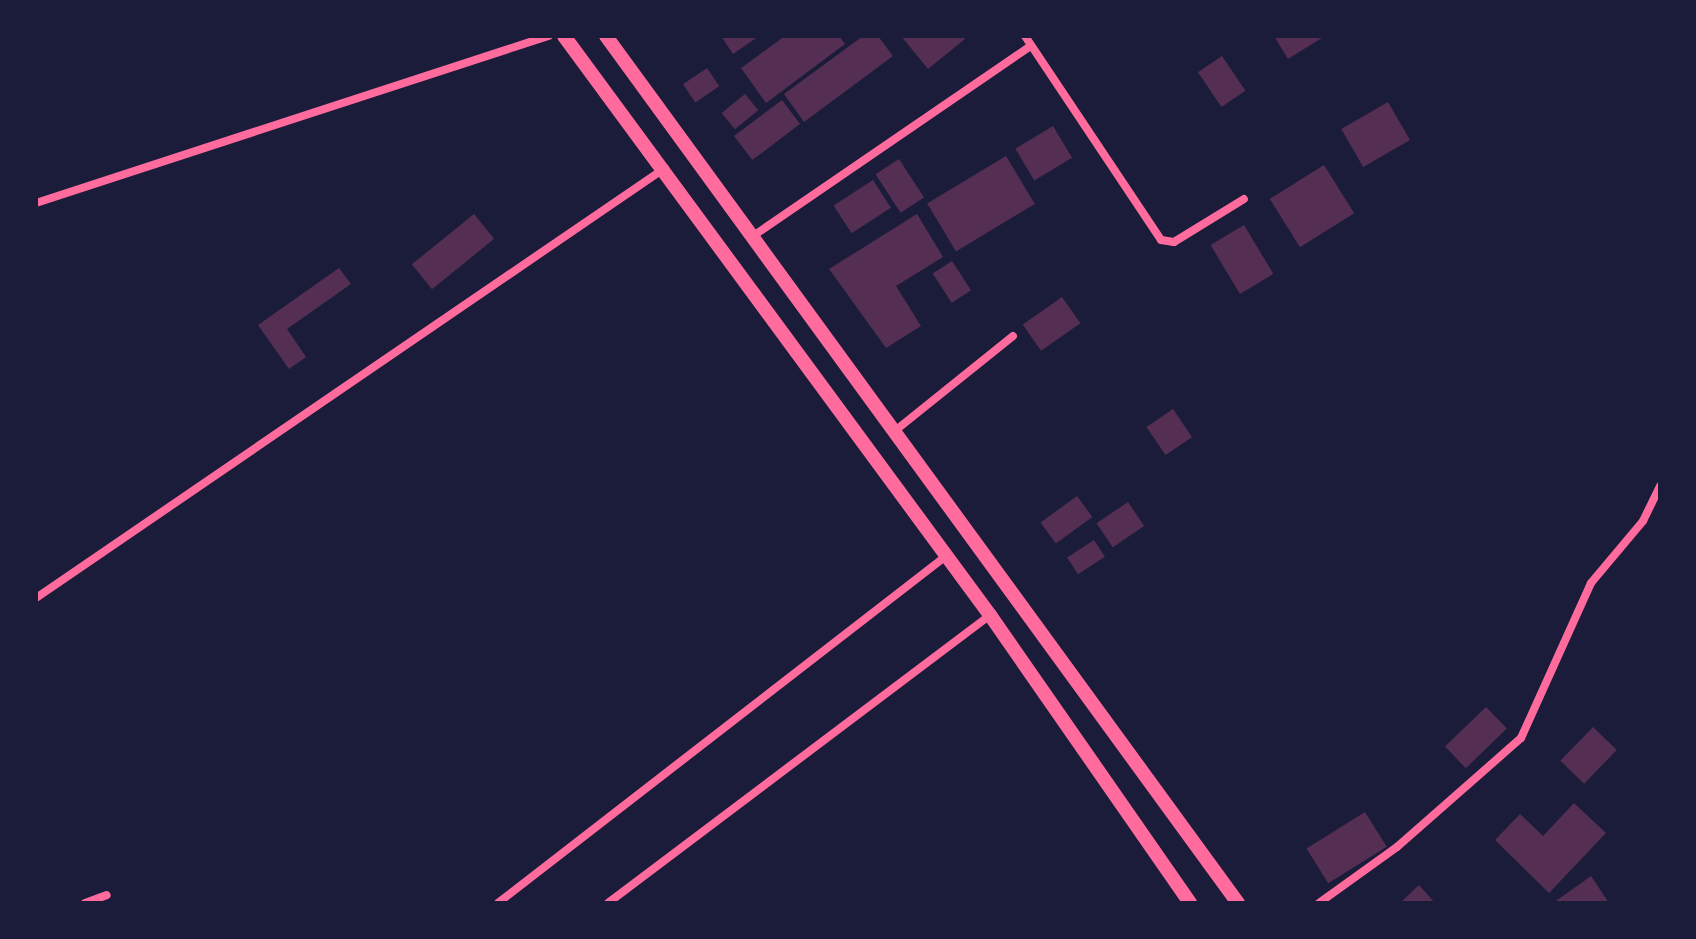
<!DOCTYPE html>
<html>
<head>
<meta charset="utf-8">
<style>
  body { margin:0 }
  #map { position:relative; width:1696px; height:939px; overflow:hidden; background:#1b1b3a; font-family:Arial,sans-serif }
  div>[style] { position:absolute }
  .building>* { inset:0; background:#542f53; transform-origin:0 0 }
  .minor>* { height:8px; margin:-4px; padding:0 4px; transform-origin:4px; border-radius:4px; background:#ff6b9d }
  .tertiary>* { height:14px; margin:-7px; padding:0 7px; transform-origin:7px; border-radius:7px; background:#ff6b9d }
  span { translate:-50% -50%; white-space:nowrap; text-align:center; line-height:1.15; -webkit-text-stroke:8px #1b1b3a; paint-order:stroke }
  .frame { position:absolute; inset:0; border:38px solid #1b1b3a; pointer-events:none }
</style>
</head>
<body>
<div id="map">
  <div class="building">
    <i style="clip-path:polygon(721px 36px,759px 36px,733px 54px)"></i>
    <i style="clip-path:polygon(785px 36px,839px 36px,845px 44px,766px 103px,741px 68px)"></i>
    <i style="clip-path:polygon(863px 36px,878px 36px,893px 56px,804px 122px,784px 94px)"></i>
    <i style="clip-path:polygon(901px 36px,962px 36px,965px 39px,928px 69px)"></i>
    <i style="clip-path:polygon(1274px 36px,1325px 36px,1288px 59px)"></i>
    <i style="left:1222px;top:56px;width:42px;height:29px;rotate:56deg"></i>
    <i style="left:707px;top:68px;width:22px;height:29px;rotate:56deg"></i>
    <i style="left:745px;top:94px;width:21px;height:30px;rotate:51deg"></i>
    <i style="left:782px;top:100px;width:30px;height:60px;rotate:53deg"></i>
    <i style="left:1388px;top:102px;width:44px;height:54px;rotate:60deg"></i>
    <i style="left:1053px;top:126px;width:37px;height:44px;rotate:59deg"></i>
    <i style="left:1006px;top:156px;width:56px;height:92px;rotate:59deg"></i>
    <i style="left:899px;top:159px;width:46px;height:28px;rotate:57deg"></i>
    <i style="left:1324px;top:165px;width:57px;height:64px;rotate:58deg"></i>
    <i style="left:873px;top:180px;width:33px;height:47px;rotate:57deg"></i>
    <i style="left:474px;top:214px;width:32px;height:80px;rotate:51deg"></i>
    <i style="clip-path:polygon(917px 214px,943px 257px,896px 286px,921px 326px,886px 348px,829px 269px)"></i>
    <i style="left:1244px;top:225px;width:57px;height:39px;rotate:59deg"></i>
    <i style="left:952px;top:261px;width:35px;height:23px;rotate:57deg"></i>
    <i style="clip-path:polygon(339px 268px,351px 284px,287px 329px,306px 357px,289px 369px,258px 325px)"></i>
    <i style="left:1062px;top:297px;width:32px;height:48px;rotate:55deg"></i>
    <i style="left:1173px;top:409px;width:34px;height:32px;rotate:56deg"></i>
    <i style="left:1077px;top:496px;width:26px;height:45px;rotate:54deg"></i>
    <i style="left:1128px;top:502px;width:29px;height:38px;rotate:56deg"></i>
    <i style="left:1094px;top:540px;width:20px;height:32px;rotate:57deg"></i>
    <i style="left:1486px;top:707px;width:30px;height:57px;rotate:46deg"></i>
    <i style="left:1593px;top:727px;width:33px;height:47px;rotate:44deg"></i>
    <i style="clip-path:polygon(1574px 803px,1606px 833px,1549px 893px,1495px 840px,1520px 814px,1543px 836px)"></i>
    <i style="left:1365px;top:812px;width:41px;height:69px;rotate:58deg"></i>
    <i style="clip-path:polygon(1591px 876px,1609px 903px,1553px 903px)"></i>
    <i style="clip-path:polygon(1419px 885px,1435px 903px,1400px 903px)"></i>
  </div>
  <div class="minor">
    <i style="left:1025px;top:36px;width:245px;rotate:56.3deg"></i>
    <i style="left:1161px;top:240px;width:13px;rotate:9deg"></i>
    <i style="left:1174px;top:242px;width:82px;rotate:-31.6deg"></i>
    <i style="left:36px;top:203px;width:539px;rotate:-18.06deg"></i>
    <i style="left:756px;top:234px;width:333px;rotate:-34.4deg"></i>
    <i style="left:896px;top:430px;width:150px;rotate:-38.8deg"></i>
    <i style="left:36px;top:598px;width:762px;rotate:-34.36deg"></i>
    <i style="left:85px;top:903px;width:23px;rotate:-20deg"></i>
    <i style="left:498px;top:903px;width:567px;rotate:-37.76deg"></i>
    <i style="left:608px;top:903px;width:478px;rotate:-37deg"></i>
    <i style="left:1319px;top:903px;width:96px;rotate:-35.7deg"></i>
    <i style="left:1397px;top:847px;width:165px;rotate:-41.3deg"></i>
    <i style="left:1521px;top:738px;width:170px;rotate:-65.7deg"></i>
    <i style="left:1591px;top:583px;width:81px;rotate:-50deg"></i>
    <i style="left:1643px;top:521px;width:39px;rotate:-64deg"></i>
  </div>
  <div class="tertiary">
    <i style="left:564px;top:36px;width:719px;rotate:53.66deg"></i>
    <i style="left:990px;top:615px;width:351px;rotate:55.2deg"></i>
    <i style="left:606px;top:36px;width:1073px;rotate:53.91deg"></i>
  </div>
  <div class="frame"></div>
</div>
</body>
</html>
